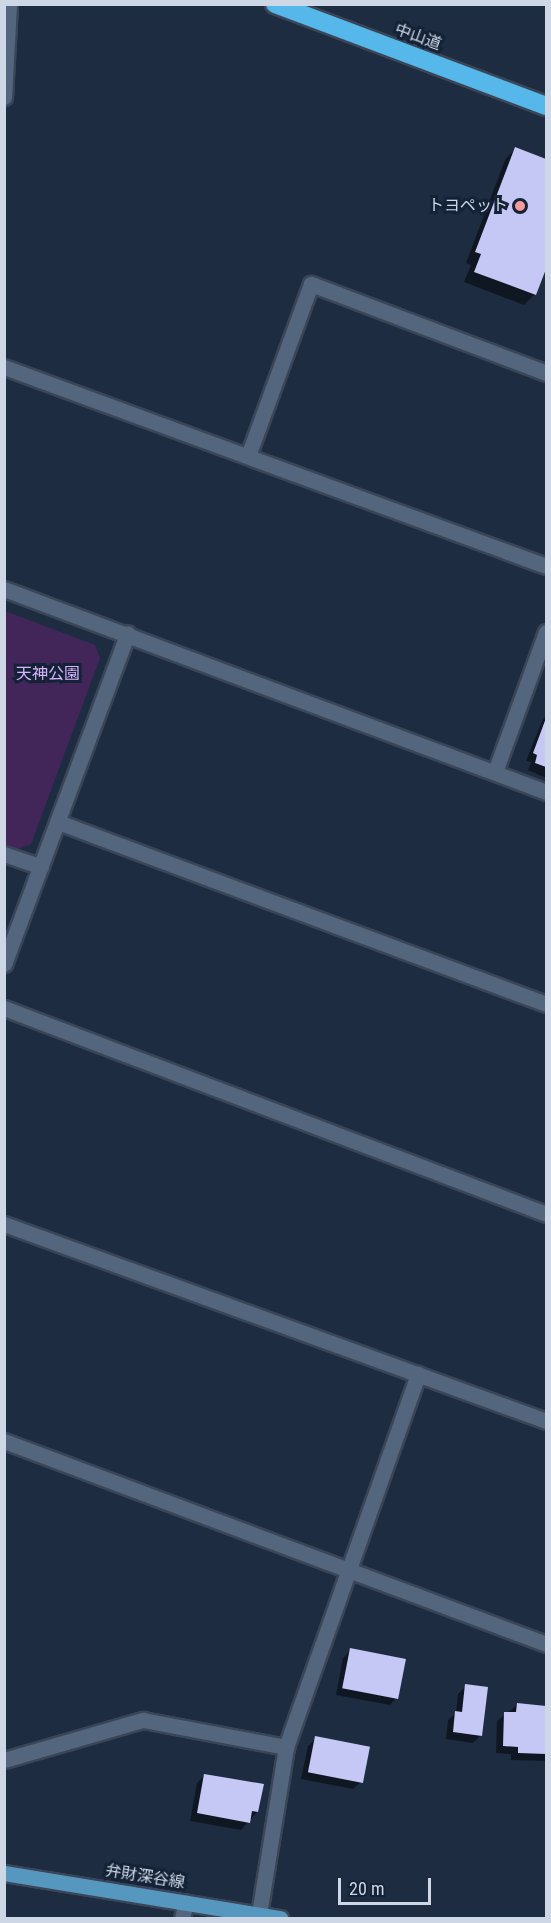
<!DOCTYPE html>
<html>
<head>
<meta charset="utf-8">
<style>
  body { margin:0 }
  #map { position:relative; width:551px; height:1923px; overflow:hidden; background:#1d2c41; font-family:"Roboto Condensed","Noto Sans JP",sans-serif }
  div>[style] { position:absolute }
  .green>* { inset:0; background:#422659 }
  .shadow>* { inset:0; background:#0007 }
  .building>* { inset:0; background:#c5c7f5; transform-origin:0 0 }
  .roads { filter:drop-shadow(2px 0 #3a4658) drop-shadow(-2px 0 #3a4658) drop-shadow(0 2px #3a4658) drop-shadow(0 -2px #3a4658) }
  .minor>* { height:15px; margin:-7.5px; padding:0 7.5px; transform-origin:7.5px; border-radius:7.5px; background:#54657e }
  .major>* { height:15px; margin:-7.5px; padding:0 7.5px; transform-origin:7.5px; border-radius:7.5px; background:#5597bf }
  .highway>* { height:18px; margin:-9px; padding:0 9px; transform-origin:9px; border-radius:9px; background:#56b8ea }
  .dots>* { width:16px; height:16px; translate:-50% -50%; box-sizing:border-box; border:3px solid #132237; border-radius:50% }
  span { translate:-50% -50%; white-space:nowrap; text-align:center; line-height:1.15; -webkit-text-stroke:6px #132237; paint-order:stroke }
  .street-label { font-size:16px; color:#cdd7e5 }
  .poi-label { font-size:16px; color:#cdd7e5 }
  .right { translate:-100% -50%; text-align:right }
  .park-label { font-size:16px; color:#d8b2fc }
  .frame { position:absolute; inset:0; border:6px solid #cdd7e5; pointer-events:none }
  .scale { position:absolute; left:338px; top:1878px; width:93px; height:27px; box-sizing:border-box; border:3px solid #cdd7e5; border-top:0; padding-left:8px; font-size:18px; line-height:21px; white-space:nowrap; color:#cdd7e5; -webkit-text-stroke:4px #132237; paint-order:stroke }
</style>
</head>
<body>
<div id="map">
  <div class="green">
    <i style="clip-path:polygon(5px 611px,95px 645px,100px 658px,31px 844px,17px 850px,5px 845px)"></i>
  </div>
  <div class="shadow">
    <i style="clip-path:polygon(515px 149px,546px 160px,546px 264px,535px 294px,524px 305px,464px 282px,471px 265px,466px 263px,505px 160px)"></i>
    <i style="clip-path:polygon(546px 716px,546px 778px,528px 770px,531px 762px,526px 761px,542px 721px)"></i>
    <i style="clip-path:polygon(351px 1650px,397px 1697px,390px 1705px,336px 1695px,343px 1658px)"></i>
    <i style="clip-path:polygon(466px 1686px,481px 1735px,473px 1743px,446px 1739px,448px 1720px,456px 1713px,458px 1694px)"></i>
    <i style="clip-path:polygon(517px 1705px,546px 1707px,546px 1761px,511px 1760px,511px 1754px,496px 1753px,497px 1721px)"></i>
    <i style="clip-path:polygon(316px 1738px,361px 1782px,353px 1789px,301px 1779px,308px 1746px)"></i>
    <i style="clip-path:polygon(205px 1775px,257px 1812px,241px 1830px,190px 1821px,197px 1783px)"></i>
  </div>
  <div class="building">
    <i style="clip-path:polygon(515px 147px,546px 159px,546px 269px,536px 295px,474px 272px,481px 254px,475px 252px)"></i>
    <i style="clip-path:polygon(546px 718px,546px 767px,535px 763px,537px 755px,533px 753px)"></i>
    <i style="left:350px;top:1648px;width:57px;height:41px;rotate:11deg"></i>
    <i style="clip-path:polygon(465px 1684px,488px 1687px,482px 1736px,453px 1732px,455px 1711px,462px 1712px)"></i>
    <i style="clip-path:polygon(517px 1703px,546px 1706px,546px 1754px,518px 1753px,518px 1747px,503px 1746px,504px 1712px,516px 1712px)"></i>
    <i style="left:315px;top:1736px;width:56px;height:37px;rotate:11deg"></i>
    <i style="clip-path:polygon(204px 1774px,264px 1784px,258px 1812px,252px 1811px,250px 1823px,197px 1813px)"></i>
  </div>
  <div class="roads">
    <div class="minor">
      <i style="left:4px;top:97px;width:93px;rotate:-86.9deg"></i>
      <i style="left:4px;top:367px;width:577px;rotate:20.16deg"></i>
      <i style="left:248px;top:456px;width:183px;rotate:-69.9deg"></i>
      <i style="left:311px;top:284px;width:251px;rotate:20.7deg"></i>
      <i style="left:4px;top:589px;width:579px;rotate:20.53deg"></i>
      <i style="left:495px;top:772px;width:149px;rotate:-70deg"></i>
      <i style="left:58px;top:822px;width:521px;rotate:20.45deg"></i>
      <i style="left:4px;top:854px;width:39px;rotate:19deg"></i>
      <i style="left:4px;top:964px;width:353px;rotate:-69.5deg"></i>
      <i style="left:4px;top:1008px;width:580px;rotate:20.81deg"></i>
      <i style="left:4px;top:1224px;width:577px;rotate:19.97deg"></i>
      <i style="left:4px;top:1441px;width:579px;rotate:20.53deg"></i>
      <i style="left:4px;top:1760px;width:145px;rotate:-16.1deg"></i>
      <i style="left:143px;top:1720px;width:146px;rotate:10.7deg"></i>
      <i style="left:259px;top:1914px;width:169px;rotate:-80.8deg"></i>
      <i style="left:286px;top:1747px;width:396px;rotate:-70.5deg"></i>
      <i style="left:182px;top:1918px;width:16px;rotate:-76deg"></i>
    </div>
    <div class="major">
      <i style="left:4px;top:1873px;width:280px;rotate:9.3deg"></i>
    </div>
    <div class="highway">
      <i style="left:275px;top:4px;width:290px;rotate:20.6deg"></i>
    </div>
  </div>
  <div class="dots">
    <i style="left:520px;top:206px;background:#f59b99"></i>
  </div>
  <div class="street-label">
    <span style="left:418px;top:37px;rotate:20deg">中山道</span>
    <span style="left:145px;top:1877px;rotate:9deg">弁財深谷線</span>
  </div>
  <div class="poi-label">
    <span class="right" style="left:508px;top:206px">トヨペット</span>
  </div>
  <div class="park-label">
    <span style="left:48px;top:674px">天神公園</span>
  </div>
  <div class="frame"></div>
  <div class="scale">20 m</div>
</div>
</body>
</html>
